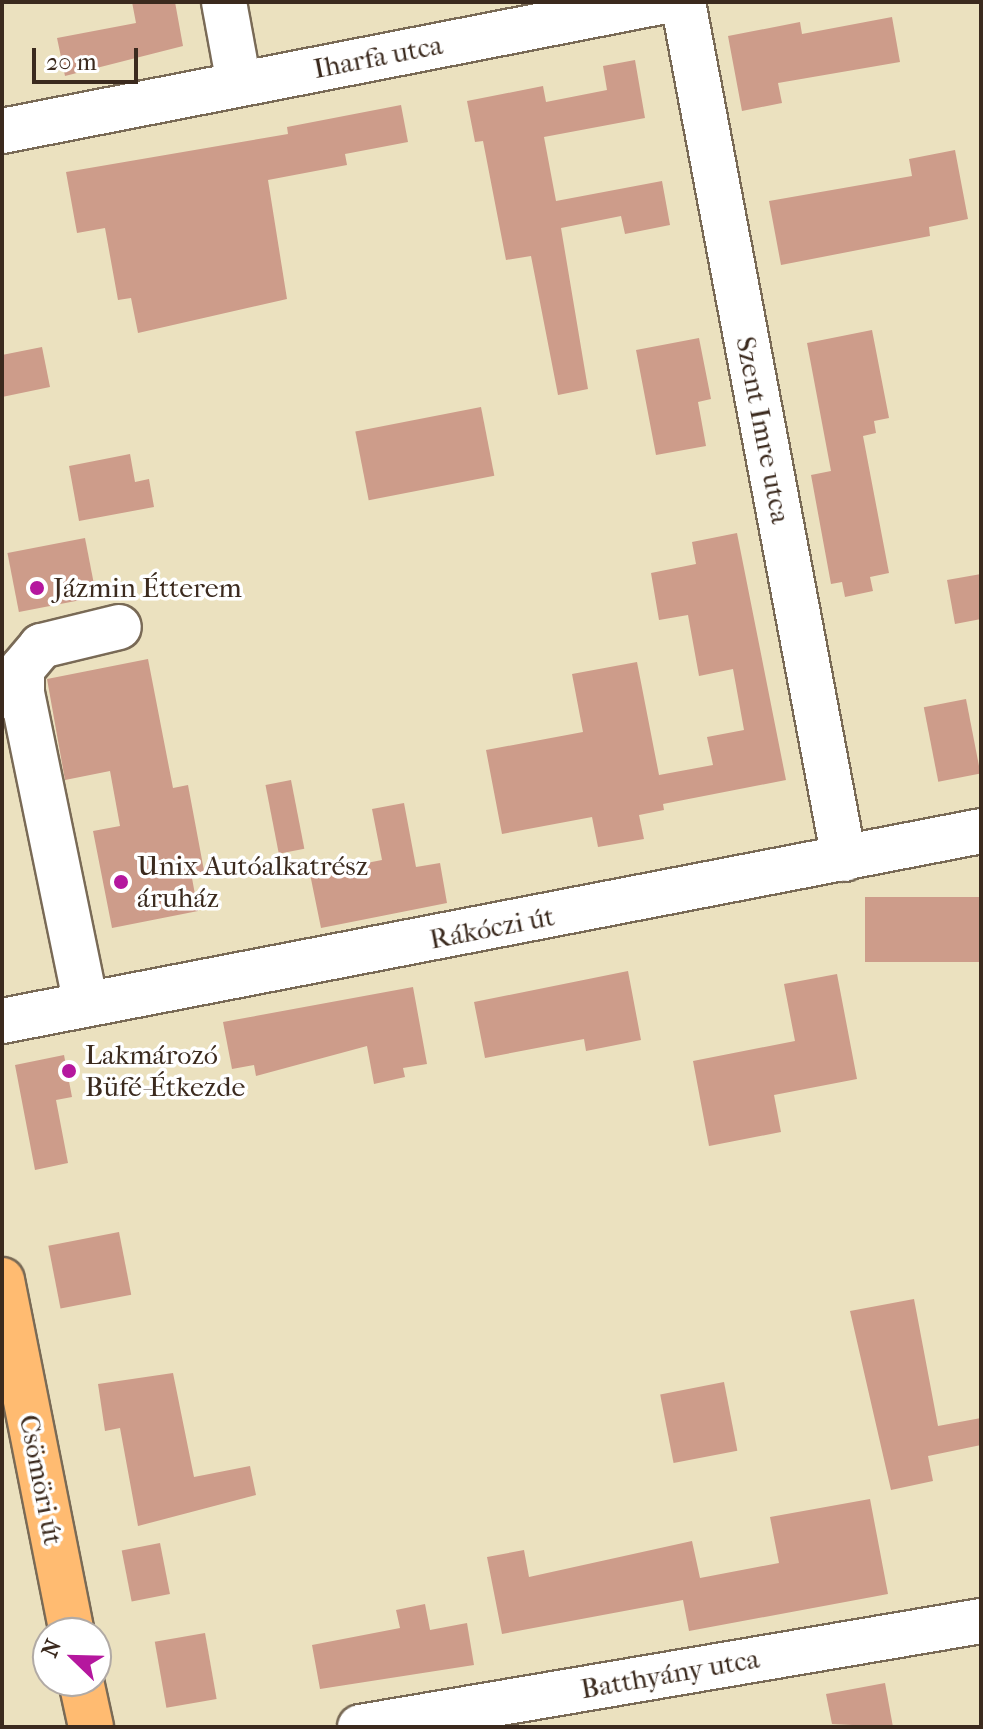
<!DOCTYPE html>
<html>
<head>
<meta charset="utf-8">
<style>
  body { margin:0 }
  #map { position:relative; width:983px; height:1729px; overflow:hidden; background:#ebe1bf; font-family:"IM FELL French Canon",serif }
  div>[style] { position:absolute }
  .building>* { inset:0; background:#cd9c8a; transform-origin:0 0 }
  .roads { filter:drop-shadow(2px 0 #796a56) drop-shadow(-2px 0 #796a56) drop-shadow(0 2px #796a56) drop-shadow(0 -2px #796a56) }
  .minor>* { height:44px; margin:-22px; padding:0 22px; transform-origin:22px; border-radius:22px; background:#fff }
  .major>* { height:44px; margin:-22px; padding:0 22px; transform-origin:22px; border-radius:22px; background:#ffbb71 }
  .dots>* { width:22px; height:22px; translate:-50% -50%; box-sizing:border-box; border:4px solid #fff; border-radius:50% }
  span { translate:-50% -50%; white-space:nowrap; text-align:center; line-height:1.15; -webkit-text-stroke:7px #fff; paint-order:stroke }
  .street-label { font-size:28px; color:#3b2a1e }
  .poi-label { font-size:28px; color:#3b2a1e }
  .left { translate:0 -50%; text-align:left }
  .frame { position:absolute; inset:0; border:4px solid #3b2a1e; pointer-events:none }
  .north { position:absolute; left:32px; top:1617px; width:80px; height:80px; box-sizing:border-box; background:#fff; border:2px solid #b1aaa5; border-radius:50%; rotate:293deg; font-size:22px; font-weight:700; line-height:32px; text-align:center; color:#3b2a1e }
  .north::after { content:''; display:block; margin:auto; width:28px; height:36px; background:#b5179e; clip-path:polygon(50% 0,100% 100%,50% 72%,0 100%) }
  .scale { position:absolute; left:32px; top:48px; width:106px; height:36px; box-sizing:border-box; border:4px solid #3b2a1e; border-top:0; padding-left:10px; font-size:24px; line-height:28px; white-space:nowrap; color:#3b2a1e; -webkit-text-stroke:6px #fff; paint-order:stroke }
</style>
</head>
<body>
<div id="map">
  <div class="building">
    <i style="clip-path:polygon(132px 2px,175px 2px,183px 46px,65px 76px,57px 38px,136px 23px)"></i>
    <i style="clip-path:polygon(892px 17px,900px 62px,778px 83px,782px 103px,742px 111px,728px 36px,800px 22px,802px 34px)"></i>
    <i style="clip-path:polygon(635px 60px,645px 118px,544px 137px,556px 201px,662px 181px,670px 225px,625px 234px,621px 216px,561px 228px,588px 389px,558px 395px,531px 256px,506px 260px,483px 141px,475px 142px,467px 101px,543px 86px,546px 102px,607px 90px,603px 66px)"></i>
    <i style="clip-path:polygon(401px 105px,408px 142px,345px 154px,347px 165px,268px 180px,287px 299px,138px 333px,131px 298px,118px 300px,105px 228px,77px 233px,66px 172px,288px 134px,287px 127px)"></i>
    <i style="clip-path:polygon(955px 150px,968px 219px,929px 227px,930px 236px,781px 265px,769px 201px,912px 176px,909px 159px)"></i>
    <i style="clip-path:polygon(872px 330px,889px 418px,874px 421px,876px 433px,863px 436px,889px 573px,870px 577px,873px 591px,845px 597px,842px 582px,831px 584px,811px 475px,831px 471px,807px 343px)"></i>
    <i style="clip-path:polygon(699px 338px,711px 399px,698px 402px,706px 446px,656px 455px,636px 350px)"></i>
    <i style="clip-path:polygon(42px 347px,50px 387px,2px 397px,2px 355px)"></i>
    <i style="left:481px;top:407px;width:70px;height:128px;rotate:79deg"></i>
    <i style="clip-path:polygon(130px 454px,135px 482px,149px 479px,154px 507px,79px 521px,69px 466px)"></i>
    <i style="clip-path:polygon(737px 533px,786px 780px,663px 804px,664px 810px,639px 815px,644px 839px,598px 847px,592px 817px,502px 834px,486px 750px,583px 732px,572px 674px,637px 662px,659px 775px,713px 765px,707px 737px,744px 730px,733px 669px,699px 676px,688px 615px,659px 620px,651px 573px,696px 564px,692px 542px)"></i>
    <i style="left:85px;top:538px;width:60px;height:79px;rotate:79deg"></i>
    <i style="clip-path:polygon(981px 574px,981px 619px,955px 624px,947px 580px)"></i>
    <i style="clip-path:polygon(148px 659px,173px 788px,188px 785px,205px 876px,192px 878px,198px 911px,112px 928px,93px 831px,120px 826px,110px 771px,65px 780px,47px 679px)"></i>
    <i style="left:966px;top:699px;width:76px;height:43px;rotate:79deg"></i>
    <i style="left:291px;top:780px;width:70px;height:26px;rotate:79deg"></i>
    <i style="clip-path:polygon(404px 803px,416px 867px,440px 863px,447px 903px,321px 928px,310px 874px,382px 860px,372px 809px)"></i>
    <i style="left:981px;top:897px;width:65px;height:116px;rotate:90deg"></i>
    <i style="clip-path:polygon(628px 971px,641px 1040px,586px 1051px,584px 1039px,485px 1058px,474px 1002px)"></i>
    <i style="clip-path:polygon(837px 974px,857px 1079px,774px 1095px,781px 1132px,709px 1146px,693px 1061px,795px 1041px,784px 984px)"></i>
    <i style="clip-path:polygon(413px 987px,427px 1064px,403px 1068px,405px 1077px,374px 1084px,367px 1046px,256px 1076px,254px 1065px,232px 1069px,223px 1022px)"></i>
    <i style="clip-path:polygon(64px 1055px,72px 1097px,56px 1100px,68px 1163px,35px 1170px,15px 1065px)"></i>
    <i style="left:119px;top:1232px;width:64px;height:72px;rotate:79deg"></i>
    <i style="clip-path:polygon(914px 1299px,938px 1426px,981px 1418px,981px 1445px,928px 1456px,933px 1481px,891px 1490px,850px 1311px)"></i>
    <i style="clip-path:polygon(173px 1373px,194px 1477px,250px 1466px,256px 1495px,138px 1526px,120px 1428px,105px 1431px,98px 1384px)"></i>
    <i style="left:724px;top:1382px;width:70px;height:65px;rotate:79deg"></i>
    <i style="clip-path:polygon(870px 1499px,888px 1594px,689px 1631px,683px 1600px,502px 1634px,487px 1557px,524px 1550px,529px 1577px,692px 1541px,700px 1578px,779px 1563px,770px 1517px)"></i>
    <i style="left:160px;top:1543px;width:52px;height:39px;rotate:79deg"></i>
    <i style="clip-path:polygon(425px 1604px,430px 1630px,467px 1623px,474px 1665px,320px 1689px,312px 1645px,400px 1628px,396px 1610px)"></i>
    <i style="left:205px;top:1633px;width:67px;height:51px;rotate:80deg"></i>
    <i style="clip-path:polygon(885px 1683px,893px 1727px,832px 1724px,826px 1694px)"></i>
  </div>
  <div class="roads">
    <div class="minor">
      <i style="left:224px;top:2px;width:83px;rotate:79.6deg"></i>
      <i style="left:683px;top:2px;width:872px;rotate:79.36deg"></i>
      <i style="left:2px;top:131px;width:671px;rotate:-11.09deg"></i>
      <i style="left:22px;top:693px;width:24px;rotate:-90deg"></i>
      <i style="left:22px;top:669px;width:30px;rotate:-50deg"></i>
      <i style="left:41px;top:646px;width:80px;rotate:-13.7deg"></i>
      <i style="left:2px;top:696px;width:20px;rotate:-9deg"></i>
      <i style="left:22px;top:693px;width:318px;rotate:78.4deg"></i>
      <i style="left:2px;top:1021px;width:997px;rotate:-10.98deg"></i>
      <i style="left:360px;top:1727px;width:630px;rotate:-9.69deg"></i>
    </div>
    <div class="major">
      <i style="left:2px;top:1280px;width:360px;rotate:78.8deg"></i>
      <i style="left:81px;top:1681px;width:47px;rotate:77.7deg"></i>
    </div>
  </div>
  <div class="dots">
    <i style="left:37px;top:588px;background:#b5179e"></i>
    <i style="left:121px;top:882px;background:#b5179e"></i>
    <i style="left:69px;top:1071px;background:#b5179e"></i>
  </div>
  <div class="street-label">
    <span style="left:378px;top:57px;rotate:-11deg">Iharfa utca</span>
    <span style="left:763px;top:430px;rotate:79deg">Szent Imre utca</span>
    <span style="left:492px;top:928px;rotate:-11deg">Rákóczi út</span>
    <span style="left:41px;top:1480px;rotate:79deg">Csömöri út</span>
    <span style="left:670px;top:1674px;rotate:-10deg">Batthyány utca</span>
  </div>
  <div class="poi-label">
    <span class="left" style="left:53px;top:588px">Jázmin Étterem</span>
    <span class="left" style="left:137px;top:882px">Unix Autóalkatrész<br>áruház</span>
    <span class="left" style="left:85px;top:1071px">Lakmározó<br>Büfé-Étkezde</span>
  </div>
  <div class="frame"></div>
  <div class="north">N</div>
  <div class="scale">20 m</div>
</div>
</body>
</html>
